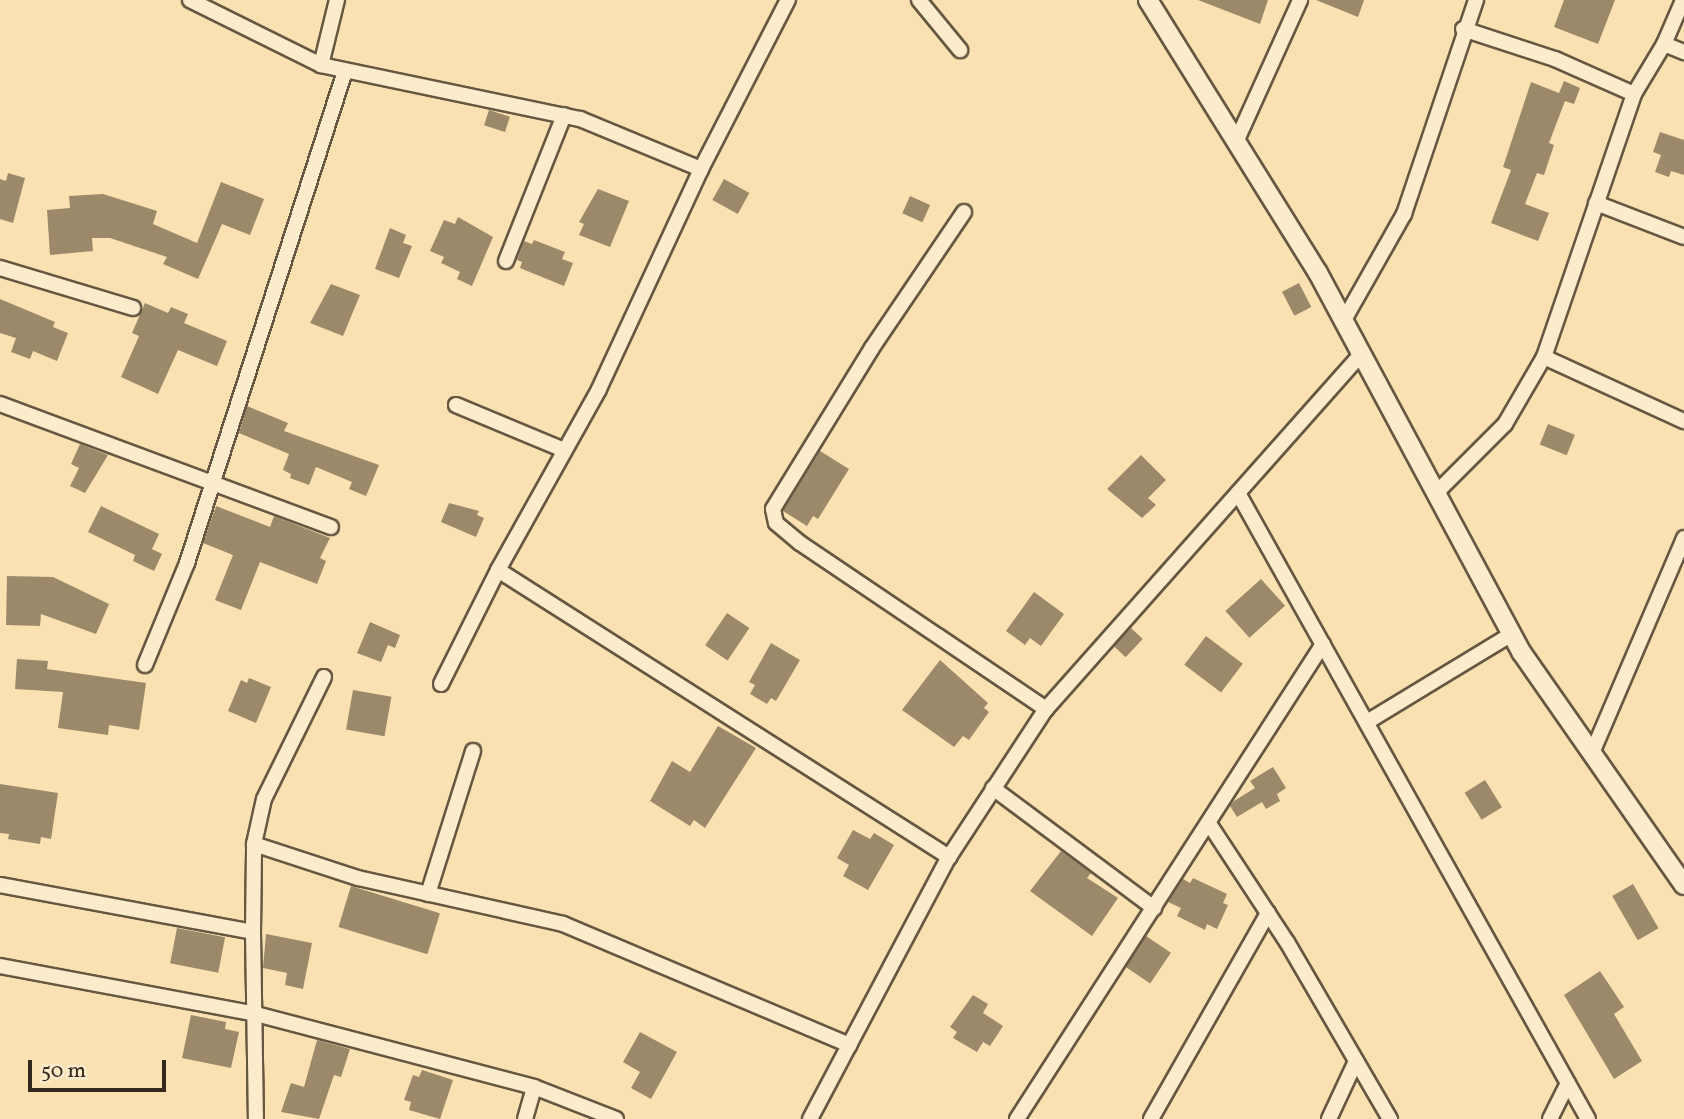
<!DOCTYPE html>
<html>
<head>
<meta charset="utf-8">
<style>
  body { margin:0 }
  #map { position:relative; width:1684px; height:1119px; overflow:hidden; background:#fae1b2; font-family:Vollkorn,serif }
  div>[style] { position:absolute }
  .building>* { inset:0; background:#9b896a; transform-origin:0 0 }
  .roads { filter:drop-shadow(2px 0 #665742) drop-shadow(-2px 0 #665742) drop-shadow(0 2px #665742) drop-shadow(0 -2px #665742) }
  .minor>* { height:14px; margin:-7px; padding:0 7px; transform-origin:7px; border-radius:7px; background:#fceccd }
  .tertiary>* { height:18px; margin:-9px; padding:0 9px; transform-origin:9px; border-radius:9px; background:#fceccd }
  span { translate:-50% -50%; white-space:nowrap; text-align:center; line-height:1.15; -webkit-text-stroke:6px #fceccd; paint-order:stroke }
  .scale { position:absolute; left:28px; top:1060px; width:138px; height:32px; box-sizing:border-box; border:4px solid #35291d; border-top:0; padding-left:9px; font-size:21px; line-height:24px; white-space:nowrap; color:#35291d; -webkit-text-stroke:5px #fceccd; paint-order:stroke }
</style>
</head>
<body>
<div id="map">
  <div class="building">
    <i style="clip-path:polygon(1198px 0,1268px 0,1260px 24px)"></i>
    <i style="clip-path:polygon(1316px 0,1364px 0,1358px 17px)"></i>
    <i style="clip-path:polygon(1564px 0,1615px 0,1598px 44px,1554px 27px)"></i>
    <i style="clip-path:polygon(1564px 81px,1580px 88px,1574px 104px,1565px 101px,1549px 143px,1554px 145px,1544px 175px,1537px 173px,1525px 204px,1549px 213px,1538px 241px,1491px 223px,1511px 170px,1503px 167px,1531px 82px,1559px 93px)"></i>
    <i style="left:489px;top:110px;width:22px;height:16px;rotate:18deg"></i>
    <i style="clip-path:polygon(1660px 132px,1684px 140px,1684px 175px,1671px 171px,1669px 177px,1655px 172px,1661px 155px,1653px 152px)"></i>
    <i style="clip-path:polygon(8px 173px,25px 178px,13px 223px,0 219px,0 179px,6px 181px)"></i>
    <i style="left:724px;top:179px;width:29px;height:24px;rotate:29deg"></i>
    <i style="clip-path:polygon(221px 182px,264px 199px,250px 235px,222px 224px,198px 279px,163px 264px,167px 257px,110px 238px,92px 238px,93px 251px,50px 255px,47px 210px,70px 208px,69px 196px,103px 194px,157px 211px,153px 224px,197px 243px)"></i>
    <i style="clip-path:polygon(598px 189px,629px 201px,610px 247px,579px 235px,584px 224px,579px 222px)"></i>
    <i style="left:910px;top:196px;width:22px;height:19px;rotate:24deg"></i>
    <i style="clip-path:polygon(458px 217px,493px 237px,472px 286px,457px 279px,460px 272px,441px 263px,444px 257px,430px 251px,444px 220px,455px 224px)"></i>
    <i style="clip-path:polygon(390px 228px,406px 235px,403px 243px,412px 246px,399px 278px,375px 269px)"></i>
    <i style="clip-path:polygon(534px 240px,565px 252px,562px 259px,573px 263px,564px 286px,520px 268px,522px 262px,517px 260px,524px 241px,532px 244px)"></i>
    <i style="left:1299px;top:283px;width:27px;height:19px;rotate:63deg"></i>
    <i style="clip-path:polygon(331px 284px,360px 295px,343px 336px,310px 323px)"></i>
    <i style="clip-path:polygon(0 299px,55px 322px,53px 327px,68px 333px,57px 361px,33px 351px,30px 359px,11px 352px,16px 338px,0 333px)"></i>
    <i style="clip-path:polygon(145px 303px,168px 313px,171px 307px,188px 314px,184px 323px,227px 341px,217px 366px,178px 350px,158px 394px,121px 377px,139px 336px,132px 333px)"></i>
    <i style="clip-path:polygon(247px 406px,288px 423px,284px 431px,379px 465px,366px 496px,349px 489px,352px 482px,316px 467px,309px 485px,290px 478px,291px 474px,283px 470px,289px 454px,239px 433px)"></i>
    <i style="left:1548px;top:424px;width:29px;height:22px;rotate:22deg"></i>
    <i style="clip-path:polygon(80px 444px,108px 455px,85px 493px,70px 486px,79px 468px,71px 464px)"></i>
    <i style="clip-path:polygon(820px 451px,849px 469px,818px 519px,813px 516px,807px 526px,783px 511px)"></i>
    <i style="clip-path:polygon(1141px 455px,1166px 480px,1148px 498px,1156px 505px,1142px 518px,1107px 489px)"></i>
    <i style="clip-path:polygon(449px 503px,479px 511px,477px 515px,484px 518px,476px 537px,441px 522px)"></i>
    <i style="clip-path:polygon(101px 506px,159px 534px,152px 549px,162px 554px,154px 571px,133px 561px,135px 555px,88px 532px)"></i>
    <i style="clip-path:polygon(216px 506px,270px 527px,274px 516px,330px 538px,320px 558px,326px 561px,317px 584px,260px 562px,241px 610px,215px 600px,233px 555px,203px 543px)"></i>
    <i style="clip-path:polygon(7px 576px,53px 577px,109px 604px,96px 634px,41px 614px,40px 626px,6px 625px)"></i>
    <i style="left:1261px;top:579px;width:36px;height:48px;rotate:48deg"></i>
    <i style="clip-path:polygon(1034px 592px,1064px 614px,1041px 646px,1030px 638px,1025px 645px,1006px 631px)"></i>
    <i style="left:727px;top:613px;width:27px;height:39px;rotate:34deg"></i>
    <i style="clip-path:polygon(370px 622px,400px 635px,395px 648px,388px 645px,381px 662px,357px 653px)"></i>
    <i style="left:1131px;top:628px;width:16px;height:25px;rotate:43deg"></i>
    <i style="left:1206px;top:636px;width:46px;height:36px;rotate:37deg"></i>
    <i style="clip-path:polygon(771px 643px,800px 660px,776px 701px,771px 698px,767px 704px,750px 694px,755px 685px,749px 682px)"></i>
    <i style="clip-path:polygon(17px 659px,48px 661px,47px 669px,146px 683px,139px 730px,109px 725px,108px 735px,58px 728px,63px 692px,15px 689px)"></i>
    <i style="clip-path:polygon(940px 660px,988px 703px,984px 708px,989px 712px,969px 740px,963px 736px,954px 747px,902px 710px)"></i>
    <i style="clip-path:polygon(249px 678px,271px 687px,256px 723px,228px 711px,241px 680px,247px 683px)"></i>
    <i style="left:353px;top:690px;width:39px;height:40px;rotate:10deg"></i>
    <i style="clip-path:polygon(718px 726px,756px 748px,705px 828px,694px 820px,690px 826px,650px 801px,672px 761px,690px 772px)"></i>
    <i style="clip-path:polygon(1273px 767px,1286px 788px,1277px 794px,1280px 801px,1266px 809px,1262px 802px,1237px 817px,1230px 806px,1234px 801px,1255px 788px,1250px 781px)"></i>
    <i style="left:1485px;top:780px;width:32px;height:24px;rotate:58deg"></i>
    <i style="clip-path:polygon(0 784px,58px 793px,51px 839px,41px 837px,40px 844px,8px 839px,9px 834px,0 833px)"></i>
    <i style="clip-path:polygon(853px 830px,870px 839px,874px 833px,894px 845px,868px 890px,843px 876px,849px 865px,837px 858px)"></i>
    <i style="clip-path:polygon(1061px 851px,1091px 873px,1087px 878px,1118px 898px,1092px 936px,1030px 891px)"></i>
    <i style="clip-path:polygon(1193px 878px,1227px 894px,1223px 903px,1228px 905px,1217px 929px,1207px 924px,1205px 930px,1177px 916px,1181px 908px,1168px 902px,1183px 879px,1190px 883px)"></i>
    <i style="left:1633px;top:884px;width:51px;height:24px;rotate:60deg"></i>
    <i style="left:351px;top:886px;width:93px;height:43px;rotate:17deg"></i>
    <i style="left:177px;top:928px;width:49px;height:36px;rotate:11deg"></i>
    <i style="clip-path:polygon(266px 934px,312px 943px,303px 989px,285px 985px,287px 973px,263px 968px)"></i>
    <i style="left:1146px;top:936px;width:30px;height:37px;rotate:34deg"></i>
    <i style="clip-path:polygon(1600px 971px,1624px 1007px,1614px 1014px,1642px 1061px,1614px 1079px,1564px 995px)"></i>
    <i style="clip-path:polygon(973px 995px,988px 1004px,983px 1013px,1003px 1026px,990px 1046px,983px 1042px,977px 1052px,953px 1038px,957px 1032px,950px 1027px)"></i>
    <i style="clip-path:polygon(191px 1015px,226px 1022px,225px 1029px,239px 1032px,231px 1068px,182px 1058px)"></i>
    <i style="clip-path:polygon(640px 1032px,677px 1052px,651px 1099px,631px 1088px,640px 1072px,623px 1062px)"></i>
    <i style="clip-path:polygon(317px 1040px,350px 1049px,341px 1077px,334px 1075px,319px 1119px,281px 1112px,291px 1083px,304px 1087px)"></i>
    <i style="clip-path:polygon(422px 1070px,453px 1080px,440px 1119px,409px 1110px,411px 1102px,404px 1100px,413px 1075px,419px 1077px)"></i>
  </div>
  <div class="roads">
    <div class="minor">
      <i style="left:190px;top:0;width:146px;rotate:26.4deg"></i>
      <i style="left:321px;top:65px;width:265px;rotate:11.8deg"></i>
      <i style="left:580px;top:119px;width:131px;rotate:22.5deg"></i>
      <i style="left:919px;top:0;width:65px;rotate:50.6deg"></i>
      <i style="left:1463px;top:29px;width:97px;rotate:18.1deg"></i>
      <i style="left:1555px;top:59px;width:86px;rotate:23.9deg"></i>
      <i style="left:1664px;top:44px;width:22px;rotate:22deg"></i>
      <i style="left:321px;top:65px;width:67px;rotate:-76.2deg"></i>
      <i style="left:1236px;top:142px;width:156px;rotate:-65.7deg"></i>
      <i style="left:1596px;top:203px;width:94px;rotate:21.1deg"></i>
      <i style="left:964px;top:212px;width:164px;rotate:124.1deg"></i>
      <i style="left:872px;top:348px;width:189px;rotate:121.6deg"></i>
      <i style="left:773px;top:509px;width:14px;rotate:78deg"></i>
      <i style="left:776px;top:523px;width:31px;rotate:40deg"></i>
      <i style="left:800px;top:543px;width:297px;rotate:34deg"></i>
      <i style="left:506px;top:261px;width:157px;rotate:-68.3deg"></i>
      <i style="left:0;top:268px;width:139px;rotate:16.7deg"></i>
      <i style="left:1344px;top:320px;width:122px;rotate:-60.5deg"></i>
      <i style="left:1404px;top:214px;width:226px;rotate:-71.4deg"></i>
      <i style="left:1544px;top:357px;width:154px;rotate:24.6deg"></i>
      <i style="left:0;top:404px;width:353px;rotate:20.4deg"></i>
      <i style="left:456px;top:405px;width:117px;rotate:22.6deg"></i>
      <i style="left:1238px;top:493px;width:717px;rotate:60.79deg"></i>
      <i style="left:1436px;top:493px;width:98px;rotate:-45deg"></i>
      <i style="left:1505px;top:424px;width:78px;rotate:-59.8deg"></i>
      <i style="left:1544px;top:357px;width:278px;rotate:-71.1deg"></i>
      <i style="left:1634px;top:94px;width:58px;rotate:-59deg"></i>
      <i style="left:1664px;top:44px;width:48px;rotate:-66.6deg"></i>
      <i style="left:498px;top:570px;width:535px;rotate:32.47deg"></i>
      <i style="left:145px;top:665px;width:110px;rotate:-67.6deg"></i>
      <i style="left:187px;top:563px;width:517px;rotate:-72.2deg"></i>
      <i style="left:441px;top:684px;width:127px;rotate:-63.4deg"></i>
      <i style="left:498px;top:570px;width:207px;rotate:-60.8deg"></i>
      <i style="left:599px;top:389px;width:242px;rotate:-65.1deg"></i>
      <i style="left:701px;top:169px;width:190px;rotate:-62.8deg"></i>
      <i style="left:1367px;top:722px;width:170px;rotate:-31.3deg"></i>
      <i style="left:1592px;top:753px;width:234px;rotate:-66.8deg"></i>
      <i style="left:993px;top:788px;width:201px;rotate:36.7deg"></i>
      <i style="left:1210px;top:825px;width:140px;rotate:56.7deg"></i>
      <i style="left:1287px;top:942px;width:205px;rotate:59.8deg"></i>
      <i style="left:254px;top:844px;width:109px;rotate:18.1deg"></i>
      <i style="left:358px;top:878px;width:210px;rotate:12.6deg"></i>
      <i style="left:563px;top:924px;width:311px;rotate:22.9deg"></i>
      <i style="left:0;top:885px;width:257px;rotate:10.5deg"></i>
      <i style="left:253px;top:932px;width:88px;rotate:-89.3deg"></i>
      <i style="left:254px;top:844px;width:46px;rotate:-77.5deg"></i>
      <i style="left:264px;top:799px;width:136px;rotate:-63.8deg"></i>
      <i style="left:428px;top:894px;width:150px;rotate:-72.5deg"></i>
      <i style="left:253px;top:932px;width:187px;rotate:89.1deg"></i>
      <i style="left:0;top:966px;width:260px;rotate:10.6deg"></i>
      <i style="left:256px;top:1014px;width:287px;rotate:14.7deg"></i>
      <i style="left:534px;top:1087px;width:88px;rotate:21.3deg"></i>
      <i style="left:525px;top:1119px;width:33px;rotate:-74deg"></i>
      <i style="left:810px;top:1119px;width:297px;rotate:-62.1deg"></i>
      <i style="left:949px;top:857px;width:177px;rotate:-56.8deg"></i>
      <i style="left:1046px;top:709px;width:476px;rotate:-48.4deg"></i>
      <i style="left:1017px;top:1119px;width:565px;rotate:-57.21deg"></i>
      <i style="left:1151px;top:1119px;width:237px;rotate:-60.4deg"></i>
      <i style="left:1329px;top:1119px;width:64px;rotate:-65deg"></i>
      <i style="left:1550px;top:1119px;width:40px;rotate:-63.4deg"></i>
    </div>
    <div class="tertiary">
      <i style="left:1148px;top:0;width:322px;rotate:58.1deg"></i>
      <i style="left:1318px;top:273px;width:431px;rotate:61.8deg"></i>
      <i style="left:1522px;top:653px;width:283px;rotate:55.1deg"></i>
    </div>
  </div>
  <div class="scale">50 m</div>
</div>
</body>
</html>
